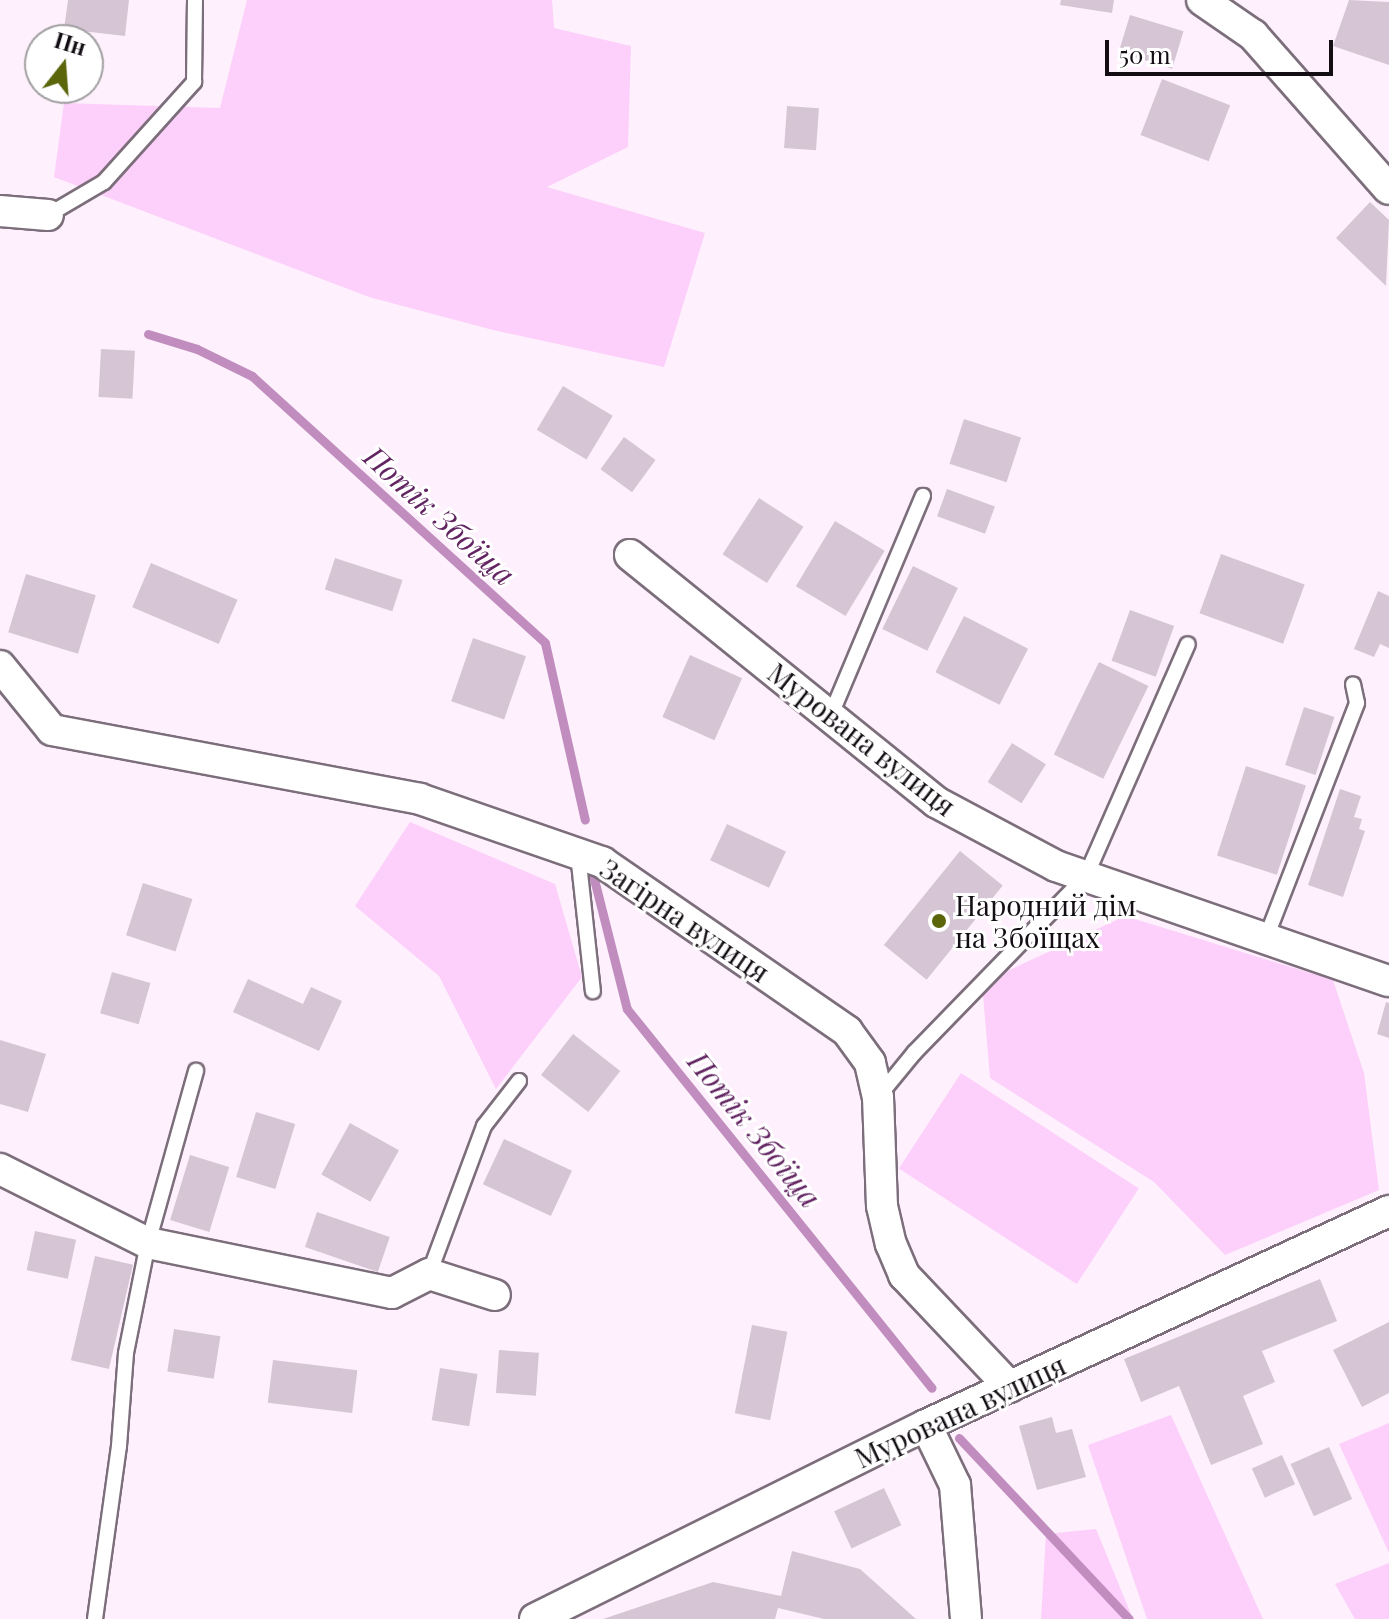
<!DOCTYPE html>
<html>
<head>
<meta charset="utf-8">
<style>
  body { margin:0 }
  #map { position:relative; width:1389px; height:1619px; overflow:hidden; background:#fef1fd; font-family:"Playfair Display",serif }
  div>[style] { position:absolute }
  .green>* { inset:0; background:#fdcffb; transform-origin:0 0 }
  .stream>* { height:9px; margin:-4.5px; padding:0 4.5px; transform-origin:4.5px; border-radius:4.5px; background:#c08dbe }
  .building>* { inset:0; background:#d6c6d5; transform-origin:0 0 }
  .roads { filter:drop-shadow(2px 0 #7c6e7b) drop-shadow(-2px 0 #7c6e7b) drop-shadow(0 2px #7c6e7b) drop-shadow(0 -2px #7c6e7b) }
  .service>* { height:14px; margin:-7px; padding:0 7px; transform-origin:7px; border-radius:7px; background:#fff }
  .minor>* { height:30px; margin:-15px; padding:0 15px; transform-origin:15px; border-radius:15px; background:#fff }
  .dots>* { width:22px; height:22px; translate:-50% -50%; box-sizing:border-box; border:4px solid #fff; border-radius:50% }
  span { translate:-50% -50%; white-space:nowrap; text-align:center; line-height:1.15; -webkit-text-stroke:6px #fff; paint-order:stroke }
  .street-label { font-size:28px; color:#130e13 }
  .poi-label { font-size:28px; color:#130e13 }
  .left { translate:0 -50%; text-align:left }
  .water-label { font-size:30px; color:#622562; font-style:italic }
  .north { position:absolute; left:24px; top:24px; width:80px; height:80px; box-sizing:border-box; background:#fff; border:2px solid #a19fa1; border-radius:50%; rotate:17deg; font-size:22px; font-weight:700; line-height:32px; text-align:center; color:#130e13 }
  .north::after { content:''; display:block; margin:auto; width:28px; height:36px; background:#5b660b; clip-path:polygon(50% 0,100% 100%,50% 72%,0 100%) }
  .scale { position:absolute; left:1105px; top:40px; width:228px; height:36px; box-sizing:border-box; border:4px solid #130e13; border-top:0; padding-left:10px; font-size:24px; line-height:28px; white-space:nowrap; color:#130e13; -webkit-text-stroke:6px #fff; paint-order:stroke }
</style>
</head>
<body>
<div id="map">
  <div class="green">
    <i style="clip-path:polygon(247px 0,552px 0,554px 28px,631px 46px,628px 147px,547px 187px,705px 233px,664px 367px,493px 330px,369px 297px,54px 177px,64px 103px,220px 108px)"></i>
    <i style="clip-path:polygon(410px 822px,555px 884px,582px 977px,496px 1089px,439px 976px,355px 906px)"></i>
    <i style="clip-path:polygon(1125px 916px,1333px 980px,1364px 1073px,1379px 1190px,1225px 1255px,1154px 1182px,990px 1078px,982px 983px)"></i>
    <i style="left:961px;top:1073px;width:212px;height:114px;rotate:33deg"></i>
    <i style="clip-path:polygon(1171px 1415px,1263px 1619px,1147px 1619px,1088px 1445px)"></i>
    <i style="clip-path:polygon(1389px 1423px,1389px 1553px,1339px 1444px)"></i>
    <i style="clip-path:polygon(1096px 1529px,1133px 1619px,1041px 1619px,1046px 1534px)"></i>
    <i style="clip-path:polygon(1389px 1563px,1389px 1619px,1355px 1619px,1335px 1584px)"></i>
  </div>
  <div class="stream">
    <i style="left:148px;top:334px;width:51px;rotate:17deg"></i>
    <i style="left:197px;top:349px;width:61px;rotate:26.1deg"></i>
    <i style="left:252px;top:376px;width:396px;rotate:42.3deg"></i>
    <i style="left:545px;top:643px;width:181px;rotate:77.3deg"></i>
    <i style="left:593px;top:875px;width:138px;rotate:75.8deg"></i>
    <i style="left:627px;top:1009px;width:486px;rotate:51.2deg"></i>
    <i style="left:959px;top:1438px;width:248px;rotate:46.8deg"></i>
  </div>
  <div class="building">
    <i style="clip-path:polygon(68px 0,129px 0,125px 36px,64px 29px)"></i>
    <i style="clip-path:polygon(1061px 0,1114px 0,1112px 13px,1060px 5px)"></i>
    <i style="clip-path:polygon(1349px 0,1389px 2px,1389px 65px,1333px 46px)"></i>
    <i style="left:1130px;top:15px;width:56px;height:39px;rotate:17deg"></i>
    <i style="left:1162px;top:79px;width:73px;height:60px;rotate:21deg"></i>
    <i style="left:787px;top:106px;width:32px;height:42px;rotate:4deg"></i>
    <i style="clip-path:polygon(1370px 202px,1389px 220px,1386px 286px,1336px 238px)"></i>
    <i style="left:101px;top:349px;width:34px;height:48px;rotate:3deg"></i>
    <i style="left:563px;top:386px;width:58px;height:51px;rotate:31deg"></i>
    <i style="left:964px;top:419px;width:60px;height:47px;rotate:18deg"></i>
    <i style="left:624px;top:437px;width:39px;height:40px;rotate:36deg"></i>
    <i style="left:947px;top:489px;width:51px;height:29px;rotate:20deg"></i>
    <i style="left:759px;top:498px;width:53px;height:67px;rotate:33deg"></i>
    <i style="left:835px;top:521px;width:58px;height:76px;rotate:31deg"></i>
    <i style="left:1221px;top:554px;width:89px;height:63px;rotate:20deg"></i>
    <i style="left:335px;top:558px;width:71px;height:33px;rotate:18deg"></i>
    <i style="left:151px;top:563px;width:94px;height:48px;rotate:23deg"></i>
    <i style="left:913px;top:566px;width:50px;height:70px;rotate:26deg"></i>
    <i style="left:26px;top:574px;width:73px;height:61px;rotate:17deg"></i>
    <i style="clip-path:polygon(1378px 591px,1389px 596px,1389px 648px,1380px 644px,1374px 657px,1354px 649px)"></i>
    <i style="left:1130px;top:610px;width:47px;height:54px;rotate:20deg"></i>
    <i style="left:964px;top:616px;width:72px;height:63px;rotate:27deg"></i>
    <i style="left:473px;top:638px;width:56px;height:67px;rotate:19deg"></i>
    <i style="left:690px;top:655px;width:57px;height:68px;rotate:24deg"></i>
    <i style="left:1099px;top:662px;width:55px;height:103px;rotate:26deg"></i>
    <i style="left:1304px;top:707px;width:32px;height:61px;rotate:18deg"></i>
    <i style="left:1012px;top:743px;width:40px;height:46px;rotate:32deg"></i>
    <i style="left:1246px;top:766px;width:63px;height:94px;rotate:18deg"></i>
    <i style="clip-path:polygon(1340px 789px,1361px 796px,1354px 817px,1362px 819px,1359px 829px,1365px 831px,1343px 897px,1308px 885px)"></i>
    <i style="left:727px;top:824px;width:65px;height:40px;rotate:25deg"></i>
    <i style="left:960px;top:851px;width:55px;height:121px;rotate:39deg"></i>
    <i style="left:143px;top:883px;width:52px;height:55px;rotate:18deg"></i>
    <i style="left:112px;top:972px;width:40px;height:43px;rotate:16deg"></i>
    <i style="clip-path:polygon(248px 979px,303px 1004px,311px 987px,342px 1001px,319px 1051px,233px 1012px)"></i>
    <i style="clip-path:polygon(1386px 1002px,1389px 1003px,1389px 1038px,1377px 1034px)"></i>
    <i style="left:573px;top:1034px;width:60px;height:52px;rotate:38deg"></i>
    <i style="clip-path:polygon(0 1040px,46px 1054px,28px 1112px,0 1104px)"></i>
    <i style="left:256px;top:1112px;width:41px;height:68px;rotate:17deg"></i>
    <i style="left:350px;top:1123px;width:56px;height:59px;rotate:29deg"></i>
    <i style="left:504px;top:1139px;width:75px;height:50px;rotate:25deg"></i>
    <i style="left:190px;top:1155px;width:41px;height:68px;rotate:17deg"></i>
    <i style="left:317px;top:1212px;width:77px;height:37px;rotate:19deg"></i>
    <i style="left:35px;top:1231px;width:42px;height:40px;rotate:12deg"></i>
    <i style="left:95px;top:1256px;width:39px;height:107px;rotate:13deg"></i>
    <i style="clip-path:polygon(1320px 1279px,1337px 1321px,1262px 1351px,1275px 1382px,1243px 1396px,1263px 1444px,1211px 1465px,1179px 1386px,1141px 1402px,1124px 1359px)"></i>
    <i style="clip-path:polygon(1389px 1322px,1389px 1393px,1362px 1407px,1333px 1350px)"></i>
    <i style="left:752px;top:1325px;width:36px;height:90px;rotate:11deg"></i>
    <i style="left:174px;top:1329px;width:47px;height:43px;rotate:9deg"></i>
    <i style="left:499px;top:1350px;width:40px;height:43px;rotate:4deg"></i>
    <i style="left:273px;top:1360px;width:85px;height:43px;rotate:7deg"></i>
    <i style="left:440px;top:1368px;width:38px;height:53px;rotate:9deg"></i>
    <i style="clip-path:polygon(1052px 1417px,1056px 1433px,1072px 1429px,1086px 1477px,1037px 1490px,1019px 1426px)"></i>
    <i style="left:1329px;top:1447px;width:57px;height:42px;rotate:66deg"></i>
    <i style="left:1282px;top:1455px;width:32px;height:33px;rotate:66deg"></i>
    <i style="left:884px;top:1488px;width:41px;height:55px;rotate:65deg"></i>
    <i style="clip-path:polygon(792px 1551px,860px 1569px,916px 1619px,824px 1619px,778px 1608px,775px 1619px,603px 1619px,713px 1582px,781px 1596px)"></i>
  </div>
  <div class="roads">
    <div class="service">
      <i style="left:48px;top:215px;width:65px;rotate:-30.5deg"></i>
      <i style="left:104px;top:182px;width:135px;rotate:-48deg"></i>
      <i style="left:194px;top:82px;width:82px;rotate:-89.3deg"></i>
      <i style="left:830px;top:717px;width:240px;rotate:-67.2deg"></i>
      <i style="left:578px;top:854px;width:138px;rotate:83.8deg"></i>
      <i style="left:1266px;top:938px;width:252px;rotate:-68.8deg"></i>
      <i style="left:1357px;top:703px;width:19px;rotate:-102deg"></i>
      <i style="left:878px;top:1097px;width:57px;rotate:-50.7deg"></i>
      <i style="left:914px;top:1053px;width:247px;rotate:-45.8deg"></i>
      <i style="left:1086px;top:876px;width:253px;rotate:-66.3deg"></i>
      <i style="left:429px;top:1274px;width:158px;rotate:-69.6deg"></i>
      <i style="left:484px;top:1126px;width:57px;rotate:-52.1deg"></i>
      <i style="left:95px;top:1619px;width:175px;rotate:-82.1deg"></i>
      <i style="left:119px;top:1446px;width:93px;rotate:-85.7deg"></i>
      <i style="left:126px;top:1353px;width:112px;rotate:-78.7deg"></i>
      <i style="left:148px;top:1243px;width:179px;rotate:-74.4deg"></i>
    </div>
    <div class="minor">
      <i style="left:1202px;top:0;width:62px;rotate:34.5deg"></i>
      <i style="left:1253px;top:35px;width:205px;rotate:48.6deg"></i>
      <i style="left:0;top:211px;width:48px;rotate:4.8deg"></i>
      <i style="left:630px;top:555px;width:393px;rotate:38.9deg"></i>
      <i style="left:936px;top:802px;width:136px;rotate:28.1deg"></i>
      <i style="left:1056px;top:866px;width:352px;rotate:19.1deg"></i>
      <i style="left:0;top:666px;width:82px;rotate:50.9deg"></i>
      <i style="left:52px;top:730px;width:374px;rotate:10.6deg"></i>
      <i style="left:420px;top:799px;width:193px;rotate:19.1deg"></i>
      <i style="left:602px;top:862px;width:298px;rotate:34.6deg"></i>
      <i style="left:847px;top:1031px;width:39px;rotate:54deg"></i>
      <i style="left:870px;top:1063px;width:35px;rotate:77deg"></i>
      <i style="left:878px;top:1097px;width:109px;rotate:87.9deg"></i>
      <i style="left:882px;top:1206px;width:39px;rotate:77deg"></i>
      <i style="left:891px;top:1244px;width:34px;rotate:67deg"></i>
      <i style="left:904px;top:1275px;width:154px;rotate:46.6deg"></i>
      <i style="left:0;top:1169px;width:165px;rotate:26.6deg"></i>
      <i style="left:148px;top:1243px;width:249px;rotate:11.6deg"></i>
      <i style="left:392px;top:1293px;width:42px;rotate:-27.2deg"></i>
      <i style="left:429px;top:1274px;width:69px;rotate:17.7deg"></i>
      <i style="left:926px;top:1425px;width:67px;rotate:64.2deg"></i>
      <i style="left:955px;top:1485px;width:134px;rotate:85.3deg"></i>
      <i style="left:535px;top:1619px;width:436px;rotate:-26.4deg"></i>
      <i style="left:926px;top:1425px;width:510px;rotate:-24.81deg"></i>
    </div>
  </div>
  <div class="dots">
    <i style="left:939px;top:921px;background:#5b660b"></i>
  </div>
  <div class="street-label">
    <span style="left:862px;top:739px;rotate:38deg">Мурована вулиця</span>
    <span style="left:685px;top:920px;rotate:34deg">Загірна вулиця</span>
    <span style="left:960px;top:1411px;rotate:-25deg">Мурована вулиця</span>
  </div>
  <div class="poi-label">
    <span class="left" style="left:955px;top:921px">Народний дім<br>на Збоїщах</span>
  </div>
  <div class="water-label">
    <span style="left:440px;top:515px;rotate:42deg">Потік Збоїща</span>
    <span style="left:755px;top:1129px;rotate:51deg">Потік Збоїща</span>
  </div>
  <div class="north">Пн</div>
  <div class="scale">50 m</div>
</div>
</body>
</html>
